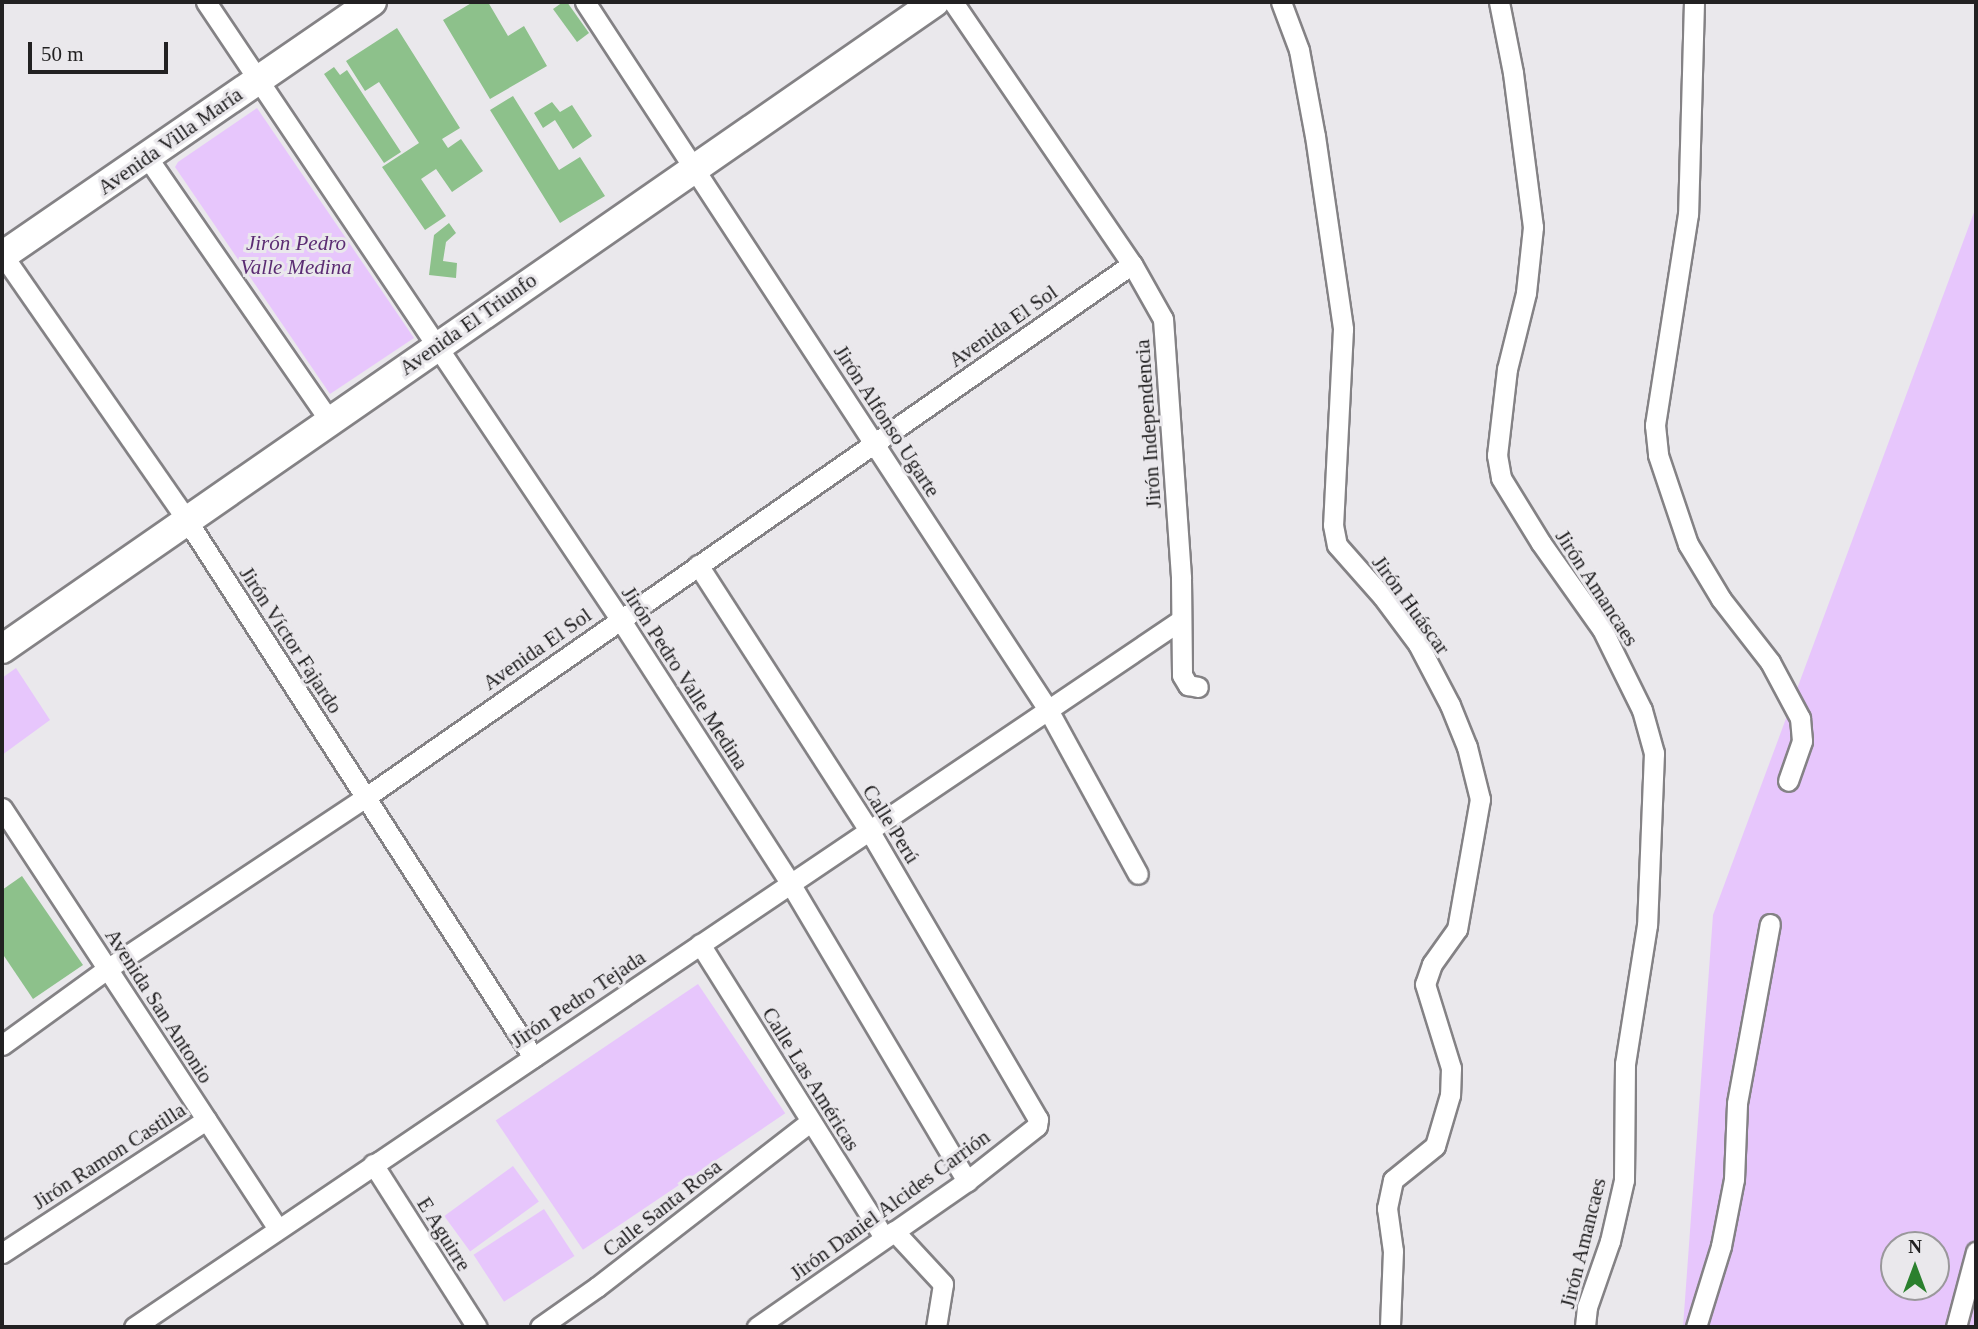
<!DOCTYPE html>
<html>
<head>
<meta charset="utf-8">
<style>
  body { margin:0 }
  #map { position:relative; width:1978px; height:1329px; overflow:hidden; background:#eae8ec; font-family:Georgia,serif }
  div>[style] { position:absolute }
  .green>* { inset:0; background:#e7c6fc; transform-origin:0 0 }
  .building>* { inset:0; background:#8dc18b }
  .roads { filter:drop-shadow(2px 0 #848285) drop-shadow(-2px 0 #848285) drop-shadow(0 2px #848285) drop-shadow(0 -2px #848285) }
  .street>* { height:19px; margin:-9.5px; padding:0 9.5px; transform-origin:9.5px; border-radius:9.5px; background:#fff }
  .secondary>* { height:28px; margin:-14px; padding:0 14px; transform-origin:14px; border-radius:14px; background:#fff }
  span { translate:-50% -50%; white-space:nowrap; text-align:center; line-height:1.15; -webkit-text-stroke:6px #eae8ec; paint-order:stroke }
  .street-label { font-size:21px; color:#222122 }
  .park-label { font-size:21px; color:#5b2c73; font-style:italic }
  .frame { position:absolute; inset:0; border:4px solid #222122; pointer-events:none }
  .north { position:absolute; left:1880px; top:1231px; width:70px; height:70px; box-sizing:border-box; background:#eae8ec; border:2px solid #9a989b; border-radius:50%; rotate:0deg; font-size:19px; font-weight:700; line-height:28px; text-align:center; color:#222122 }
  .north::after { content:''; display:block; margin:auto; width:24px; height:32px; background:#2b802e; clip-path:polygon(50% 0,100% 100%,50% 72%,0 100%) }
  .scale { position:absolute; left:28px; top:42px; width:140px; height:32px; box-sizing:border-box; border:4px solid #222122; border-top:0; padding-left:9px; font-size:21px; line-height:24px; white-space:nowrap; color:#222122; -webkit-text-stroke:5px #eae8ec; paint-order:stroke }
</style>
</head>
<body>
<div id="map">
  <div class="green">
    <i style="clip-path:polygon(257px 108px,414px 338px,330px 394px,175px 167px,178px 162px)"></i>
    <i style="clip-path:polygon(evenodd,1976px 207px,1976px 1327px,1683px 1327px,1713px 915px,1976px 207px,1894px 1245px,1936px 1245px,1936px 1287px,1894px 1287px,1894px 1245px)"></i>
    <i style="clip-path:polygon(16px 668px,50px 720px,2px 755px,2px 678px)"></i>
    <i style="left:698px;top:984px;width:156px;height:244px;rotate:56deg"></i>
    <i style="left:513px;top:1166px;width:44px;height:85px;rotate:54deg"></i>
    <i style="left:544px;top:1209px;width:56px;height:84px;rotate:57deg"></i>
  </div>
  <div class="building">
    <i style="clip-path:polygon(473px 2px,488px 2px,508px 36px,524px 26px,547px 66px,490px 99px,443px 20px)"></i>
    <i style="clip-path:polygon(563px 2px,567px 2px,589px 33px,577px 42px,553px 9px)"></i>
    <i style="clip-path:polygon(397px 28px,460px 128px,442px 139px,448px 148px,461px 139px,483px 171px,452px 192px,436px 169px,421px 179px,446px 216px,425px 230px,382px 167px,419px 143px,379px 82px,365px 91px,346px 61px)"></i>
    <i style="clip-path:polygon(334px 67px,340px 75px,347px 70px,401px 152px,384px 163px,324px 74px)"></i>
    <i style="clip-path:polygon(513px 96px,559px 170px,580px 157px,605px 196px,560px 223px,490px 110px)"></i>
    <i style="clip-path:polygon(552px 102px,560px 112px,572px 105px,592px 136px,573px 149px,555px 120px,543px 128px,534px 113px)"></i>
    <i style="clip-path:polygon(449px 223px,456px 233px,446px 242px,443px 261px,457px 263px,456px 278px,429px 275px,434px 235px)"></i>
    <i style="clip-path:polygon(22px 876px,83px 965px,33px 999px,2px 953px,2px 890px)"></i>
  </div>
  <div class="roads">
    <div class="street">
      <i style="left:206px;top:2px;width:743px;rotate:56.14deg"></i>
      <i style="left:620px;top:619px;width:314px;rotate:57.2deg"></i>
      <i style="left:790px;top:883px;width:347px;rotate:59.3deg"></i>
      <i style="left:585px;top:2px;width:844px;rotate:56.8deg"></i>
      <i style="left:1047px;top:708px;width:189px;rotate:61.3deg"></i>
      <i style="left:953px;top:2px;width:317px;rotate:55.7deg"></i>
      <i style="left:1132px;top:264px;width:63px;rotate:60.6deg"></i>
      <i style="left:1163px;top:319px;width:260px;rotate:86deg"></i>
      <i style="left:1181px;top:578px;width:97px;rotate:89.4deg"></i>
      <i style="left:1182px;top:675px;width:12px;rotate:59deg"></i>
      <i style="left:1188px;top:685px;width:10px;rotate:11deg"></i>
      <i style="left:1281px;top:2px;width:51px;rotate:69.4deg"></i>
      <i style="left:1299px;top:50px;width:87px;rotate:79.5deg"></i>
      <i style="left:1315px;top:136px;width:195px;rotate:81.7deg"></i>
      <i style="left:1343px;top:329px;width:196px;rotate:92.9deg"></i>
      <i style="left:1333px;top:525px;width:20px;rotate:79deg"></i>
      <i style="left:1337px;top:545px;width:69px;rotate:48.5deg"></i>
      <i style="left:1383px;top:597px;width:59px;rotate:53.3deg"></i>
      <i style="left:1418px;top:644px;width:69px;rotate:62.3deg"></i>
      <i style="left:1450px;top:705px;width:45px;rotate:68deg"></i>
      <i style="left:1467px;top:747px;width:54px;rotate:76deg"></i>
      <i style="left:1480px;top:799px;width:132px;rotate:100deg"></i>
      <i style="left:1457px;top:929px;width:43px;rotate:125.5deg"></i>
      <i style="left:1432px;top:964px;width:21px;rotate:109deg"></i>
      <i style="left:1425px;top:984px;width:88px;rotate:72.8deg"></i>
      <i style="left:1451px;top:1068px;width:27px;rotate:92deg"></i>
      <i style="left:1450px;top:1095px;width:53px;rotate:106.4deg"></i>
      <i style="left:1435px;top:1146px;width:54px;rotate:141deg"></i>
      <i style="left:1393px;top:1180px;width:29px;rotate:102deg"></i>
      <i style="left:1387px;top:1208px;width:43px;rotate:82.1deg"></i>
      <i style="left:1393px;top:1251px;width:76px;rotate:92.3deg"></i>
      <i style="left:1499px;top:2px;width:72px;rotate:78.8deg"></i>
      <i style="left:1513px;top:73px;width:155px;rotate:82.6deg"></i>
      <i style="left:1533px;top:227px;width:66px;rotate:96.1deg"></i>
      <i style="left:1526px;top:293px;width:78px;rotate:104deg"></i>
      <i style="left:1507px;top:369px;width:87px;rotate:96.6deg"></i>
      <i style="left:1497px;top:455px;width:23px;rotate:80deg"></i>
      <i style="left:1501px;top:478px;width:76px;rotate:58.4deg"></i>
      <i style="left:1541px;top:543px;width:105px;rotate:54.7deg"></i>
      <i style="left:1602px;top:629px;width:90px;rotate:63.7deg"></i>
      <i style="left:1642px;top:710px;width:45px;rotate:74.4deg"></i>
      <i style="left:1654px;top:753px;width:172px;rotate:92.3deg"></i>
      <i style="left:1647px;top:925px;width:141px;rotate:99deg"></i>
      <i style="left:1625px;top:1064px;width:116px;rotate:90.5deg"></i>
      <i style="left:1624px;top:1180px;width:63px;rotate:102.9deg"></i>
      <i style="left:1610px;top:1241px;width:70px;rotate:109.2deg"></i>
      <i style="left:1587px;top:1307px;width:20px;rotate:96deg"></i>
      <i style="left:1694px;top:2px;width:212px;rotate:91.6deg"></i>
      <i style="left:1688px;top:214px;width:214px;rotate:98.9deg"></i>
      <i style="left:1655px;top:425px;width:30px;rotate:84deg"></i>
      <i style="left:1658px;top:455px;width:94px;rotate:71.4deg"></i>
      <i style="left:1688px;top:544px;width:64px;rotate:59deg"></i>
      <i style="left:1721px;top:599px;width:80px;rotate:52.1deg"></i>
      <i style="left:1770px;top:662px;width:64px;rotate:61.8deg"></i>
      <i style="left:1800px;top:718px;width:23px;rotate:85deg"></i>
      <i style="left:1802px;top:741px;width:42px;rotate:109.3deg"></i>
      <i style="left:147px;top:157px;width:320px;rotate:55.3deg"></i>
      <i style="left:2px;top:254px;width:326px;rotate:55.2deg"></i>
      <i style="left:188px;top:522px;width:637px;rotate:57.18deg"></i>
      <i style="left:698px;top:565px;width:315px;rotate:57.2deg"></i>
      <i style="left:869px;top:830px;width:335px;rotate:59.7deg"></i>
      <i style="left:1038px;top:1119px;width:7px;rotate:98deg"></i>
      <i style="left:1037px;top:1126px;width:89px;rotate:141.8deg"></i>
      <i style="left:967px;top:1181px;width:256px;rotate:145.2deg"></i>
      <i style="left:2px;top:808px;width:503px;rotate:56.75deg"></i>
      <i style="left:700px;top:944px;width:346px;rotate:57.9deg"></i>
      <i style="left:2px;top:1045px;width:130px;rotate:-35.9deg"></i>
      <i style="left:107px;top:969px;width:311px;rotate:-33.6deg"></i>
      <i style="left:366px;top:797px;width:933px;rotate:-34.83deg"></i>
      <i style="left:373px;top:1164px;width:193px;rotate:57.5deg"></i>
      <i style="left:894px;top:1231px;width:72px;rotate:47.2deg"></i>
      <i style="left:943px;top:1284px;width:44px;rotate:99.2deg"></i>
      <i style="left:2px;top:1253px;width:244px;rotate:-33.1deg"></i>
      <i style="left:134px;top:1327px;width:1263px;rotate:-34.03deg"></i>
      <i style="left:540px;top:1327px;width:70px;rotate:-35.1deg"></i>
      <i style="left:597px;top:1287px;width:269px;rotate:-37.8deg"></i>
      <i style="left:1696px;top:1327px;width:85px;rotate:-72.8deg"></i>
      <i style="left:1721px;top:1246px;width:68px;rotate:-79deg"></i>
      <i style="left:1734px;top:1179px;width:76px;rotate:-87.7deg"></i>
      <i style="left:1737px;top:1103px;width:182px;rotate:-79.6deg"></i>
      <i style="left:1956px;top:1327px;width:78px;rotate:-75.1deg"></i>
    </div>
    <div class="secondary">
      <i style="left:2px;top:256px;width:449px;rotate:-34.5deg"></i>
      <i style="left:2px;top:649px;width:1135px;rotate:-34.74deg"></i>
    </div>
  </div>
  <div class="street-label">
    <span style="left:170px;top:141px;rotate:-35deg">Avenida Villa María</span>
    <span style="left:468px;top:324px;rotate:-35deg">Avenida El Triunfo</span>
    <span style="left:1003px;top:326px;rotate:-35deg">Avenida El Sol</span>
    <span style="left:887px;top:421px;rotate:57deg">Jirón Alfonso Ugarte</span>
    <span style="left:1148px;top:424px;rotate:-94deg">Jirón Independencia</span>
    <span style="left:1597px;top:588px;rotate:57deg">Jirón Amancaes</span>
    <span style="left:1411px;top:605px;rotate:54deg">Jirón Huáscar</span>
    <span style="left:291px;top:640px;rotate:57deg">Jirón Víctor Fajardo</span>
    <span style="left:537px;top:649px;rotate:-35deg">Avenida El Sol</span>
    <span style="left:685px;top:678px;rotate:57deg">Jirón Pedro Valle Medina</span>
    <span style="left:891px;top:824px;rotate:58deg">Calle Perú</span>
    <span style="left:578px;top:999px;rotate:-34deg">Jirón Pedro Tejada</span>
    <span style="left:159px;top:1006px;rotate:57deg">Avenida San Antonio</span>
    <span style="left:811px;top:1079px;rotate:58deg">Calle Las Américas</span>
    <span style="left:109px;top:1156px;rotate:-33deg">Jirón Ramon Castilla</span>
    <span style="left:890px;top:1205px;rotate:-36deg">Jirón Daniel Alcides Carrión</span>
    <span style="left:662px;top:1208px;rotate:-38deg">Calle Santa Rosa</span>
    <span style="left:444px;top:1234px;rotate:58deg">E Aguirre</span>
    <span style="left:1583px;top:1243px;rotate:-76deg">Jirón Amancaes</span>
  </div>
  <div class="park-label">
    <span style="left:296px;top:255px">Jirón Pedro<br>Valle Medina</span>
  </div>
  <div class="frame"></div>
  <div class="north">N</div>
  <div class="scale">50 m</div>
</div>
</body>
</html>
